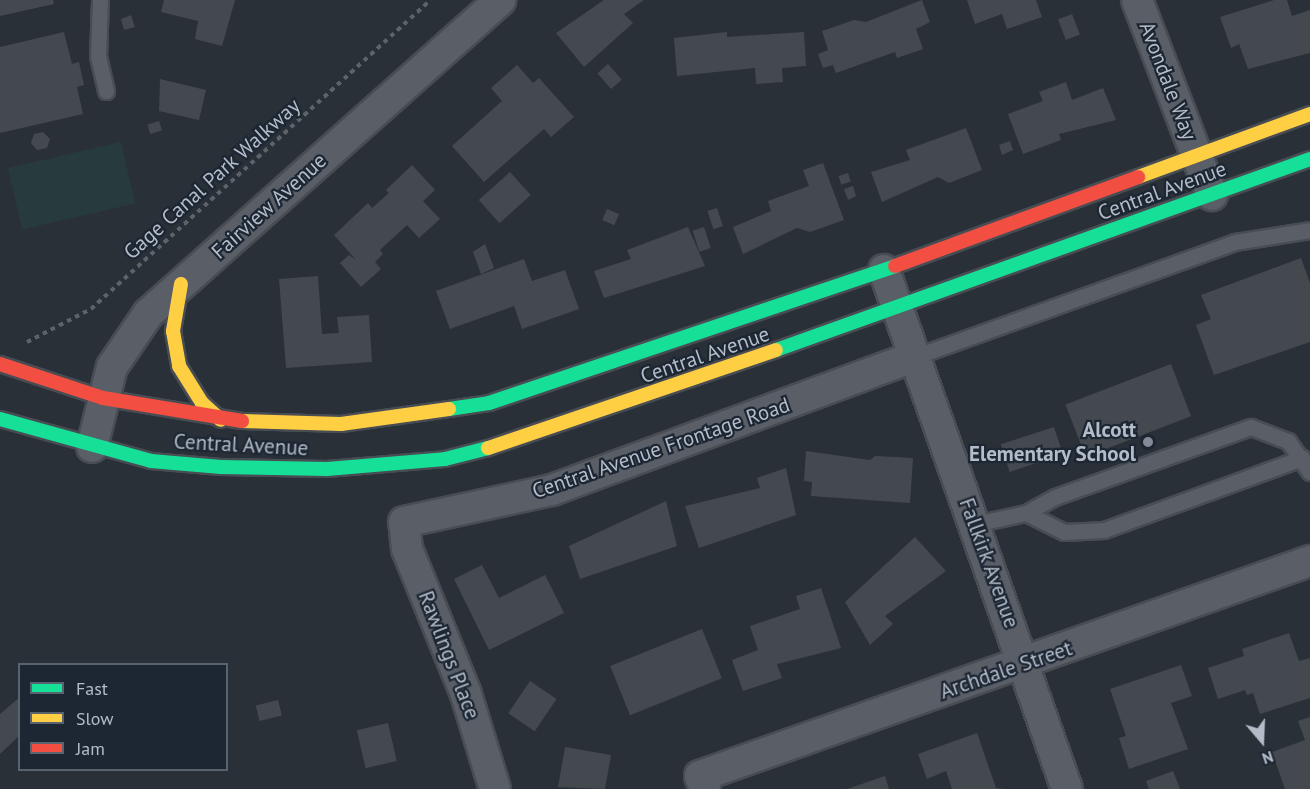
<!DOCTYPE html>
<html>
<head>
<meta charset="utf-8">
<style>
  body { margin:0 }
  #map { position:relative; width:1310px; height:789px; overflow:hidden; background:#2a3038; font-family:"PT Sans",sans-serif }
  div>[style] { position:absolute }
  .green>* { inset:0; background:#273a3e; transform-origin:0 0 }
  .building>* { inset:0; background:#444950; transform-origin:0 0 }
  .path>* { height:4px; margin-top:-2px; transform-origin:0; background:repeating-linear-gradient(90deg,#5d636a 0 4.5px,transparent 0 9px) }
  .roads { filter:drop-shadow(2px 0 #484c53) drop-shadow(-2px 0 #484c53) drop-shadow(0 2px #484c53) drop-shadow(0 -2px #484c53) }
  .lane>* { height:15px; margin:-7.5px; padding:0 7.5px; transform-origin:7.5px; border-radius:7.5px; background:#5a5e66 }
  .street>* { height:30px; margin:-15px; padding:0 15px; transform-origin:15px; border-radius:15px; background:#5a5e66 }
  .fast>* { height:14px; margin:-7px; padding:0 7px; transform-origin:7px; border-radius:7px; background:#16e098 }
  .slow>* { height:14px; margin:-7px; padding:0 7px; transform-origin:7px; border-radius:7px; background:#ffcf43 }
  .jam>* { height:14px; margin:-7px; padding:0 7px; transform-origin:7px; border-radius:7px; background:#f24e42 }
  .dots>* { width:16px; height:16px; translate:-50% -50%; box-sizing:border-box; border:3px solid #1d2633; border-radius:50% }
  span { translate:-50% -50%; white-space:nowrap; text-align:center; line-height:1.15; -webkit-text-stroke:4.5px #1d2633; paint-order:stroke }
  .street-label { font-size:21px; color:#b4bcc9 }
  .poi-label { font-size:21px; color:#b4bcc9; font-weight:700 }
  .right { translate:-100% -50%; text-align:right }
  .legend { position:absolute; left:18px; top:663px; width:210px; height:108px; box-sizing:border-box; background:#1d2633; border:2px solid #59626f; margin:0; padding:8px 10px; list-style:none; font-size:18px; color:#b4bcc9 }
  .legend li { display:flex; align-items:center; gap:12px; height:30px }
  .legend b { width:30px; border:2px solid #59626f }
  .north { position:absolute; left:1232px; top:711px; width:60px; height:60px; -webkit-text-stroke:4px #1d2633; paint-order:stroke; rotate:161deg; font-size:16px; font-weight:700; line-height:24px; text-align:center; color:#b4bcc9 }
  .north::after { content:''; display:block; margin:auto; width:21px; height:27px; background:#b4bcc9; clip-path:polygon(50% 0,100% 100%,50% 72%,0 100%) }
</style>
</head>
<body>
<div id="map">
  <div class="green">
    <i style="left:121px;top:142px;width:63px;height:116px;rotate:77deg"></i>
  </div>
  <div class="building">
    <i style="clip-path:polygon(0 0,53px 0,54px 4px,0 16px)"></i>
    <i style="clip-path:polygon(164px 0,235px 0,222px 46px,195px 39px,198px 21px,161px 12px)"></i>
    <i style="clip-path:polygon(604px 0,644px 0,624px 14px,633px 23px,584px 67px,556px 33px)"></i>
    <i style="clip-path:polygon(922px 0,930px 22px,916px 29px,923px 49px,897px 58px,895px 52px,836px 73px,833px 65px,823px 68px,818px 54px,828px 50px,822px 31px,854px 20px,866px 22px)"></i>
    <i style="clip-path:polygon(967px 0,1036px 0,1042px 17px,1007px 29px,1002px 14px,975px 24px)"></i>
    <i style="clip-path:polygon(1274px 0,1287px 0,1292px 16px,1310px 10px,1310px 53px,1248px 69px,1239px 44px,1231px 48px,1220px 17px)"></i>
    <i style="left:1072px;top:14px;width:22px;height:15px;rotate:69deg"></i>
    <i style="clip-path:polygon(131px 15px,135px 27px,124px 30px,121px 19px)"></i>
    <i style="clip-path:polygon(64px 32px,72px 64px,79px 62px,84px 85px,77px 87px,83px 114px,0 133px,0 47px)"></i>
    <i style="clip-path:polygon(727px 32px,727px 37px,804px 32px,806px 66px,782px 68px,783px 82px,756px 84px,755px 68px,677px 76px,674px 38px)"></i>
    <i style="left:608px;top:64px;width:21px;height:14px;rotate:49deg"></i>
    <i style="clip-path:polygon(517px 65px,533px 83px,539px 78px,574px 117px,551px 137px,544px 129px,484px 182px,452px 146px,502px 101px,491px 88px)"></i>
    <i style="clip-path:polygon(160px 79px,206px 90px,199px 120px,159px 111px)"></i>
    <i style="clip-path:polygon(1066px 82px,1072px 100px,1103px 88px,1116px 120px,1059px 134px,1061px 140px,1023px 154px,1008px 114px,1043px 101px,1039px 92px)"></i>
    <i style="left:159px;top:121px;width:10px;height:12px;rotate:73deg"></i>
    <i style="clip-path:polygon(966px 128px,982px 170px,949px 183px,938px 177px,882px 202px,871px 172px,910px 160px,906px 150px)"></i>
    <i style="clip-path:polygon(43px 132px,50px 139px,47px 148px,37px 150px,31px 143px,34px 134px)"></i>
    <i style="clip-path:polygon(1010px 141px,1013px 150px,1002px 155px,999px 145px)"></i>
    <i style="clip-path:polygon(823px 163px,844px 220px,810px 232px,797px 228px,743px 254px,733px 227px,771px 211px,768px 201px,809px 186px,803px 170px)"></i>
    <i style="clip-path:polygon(412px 165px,435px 190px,423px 201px,440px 219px,419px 238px,407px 225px,380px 250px,383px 254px,375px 262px,381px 269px,361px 287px,340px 263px,349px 255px,356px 260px,334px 235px,368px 203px,372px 208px,389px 193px,386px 190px)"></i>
    <i style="left:510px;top:172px;width:31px;height:42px;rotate:48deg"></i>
    <i style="left:848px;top:173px;width:9px;height:10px;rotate:72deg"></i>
    <i style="clip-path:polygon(853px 186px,856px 196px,848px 200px,844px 189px)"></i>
    <i style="left:717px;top:208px;width:19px;height:10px;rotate:72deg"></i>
    <i style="left:607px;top:209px;width:13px;height:12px;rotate:23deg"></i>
    <i style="clip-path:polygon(688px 227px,705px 266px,604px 298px,594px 271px,631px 259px,627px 250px)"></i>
    <i style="left:704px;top:227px;width:22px;height:12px;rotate:72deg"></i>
    <i style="clip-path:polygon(485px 244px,494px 268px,481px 274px,473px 252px)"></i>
    <i style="clip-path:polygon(1301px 258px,1310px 283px,1310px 342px,1214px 375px,1196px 325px,1211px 319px,1201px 295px)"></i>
    <i style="clip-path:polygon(524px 259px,532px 281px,565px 270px,579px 309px,522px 329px,514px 306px,450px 329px,436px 291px)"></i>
    <i style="clip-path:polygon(318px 276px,322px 334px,339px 333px,337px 317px,369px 315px,372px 362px,286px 368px,279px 279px)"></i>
    <i style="left:1171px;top:364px;width:56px;height:113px;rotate:69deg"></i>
    <i style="left:1054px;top:427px;width:29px;height:56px;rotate:72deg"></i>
    <i style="clip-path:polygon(806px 451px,870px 460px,875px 456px,913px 458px,910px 503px,811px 496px,812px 482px,804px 481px)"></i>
    <i style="clip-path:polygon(786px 468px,796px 515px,699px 548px,685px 506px,760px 488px,757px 478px)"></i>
    <i style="clip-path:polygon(666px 501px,677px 546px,580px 579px,569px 546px)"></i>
    <i style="clip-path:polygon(915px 537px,946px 571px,885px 616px,893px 624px,870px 645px,845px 602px)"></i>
    <i style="clip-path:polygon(482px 565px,499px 598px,545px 575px,564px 613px,489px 650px,454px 579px)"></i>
    <i style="clip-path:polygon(821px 588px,841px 648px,777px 664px,782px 678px,743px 691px,732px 660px,758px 650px,750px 626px,800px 609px,796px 596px)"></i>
    <i style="left:702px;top:629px;width:53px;height:99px;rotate:68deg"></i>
    <i style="clip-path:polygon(1289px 633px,1299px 661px,1310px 658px,1310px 698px,1260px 714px,1253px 693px,1247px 695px,1245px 690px,1218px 699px,1208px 668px,1244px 656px,1242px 649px)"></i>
    <i style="clip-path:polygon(1181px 665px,1192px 696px,1171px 703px,1188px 749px,1129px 769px,1119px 738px,1126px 736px,1110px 689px)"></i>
    <i style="left:530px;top:681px;width:32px;height:39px;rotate:34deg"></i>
    <i style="clip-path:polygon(20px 697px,20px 735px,0 754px,0 714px)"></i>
    <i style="left:278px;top:700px;width:16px;height:23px;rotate:76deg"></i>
    <i style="clip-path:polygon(1310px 717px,1310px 789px,1285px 789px,1272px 752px,1305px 740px,1298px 721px)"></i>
    <i style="left:388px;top:723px;width:39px;height:32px;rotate:77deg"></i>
    <i style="clip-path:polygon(977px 733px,996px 788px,1005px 789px,952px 789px,946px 771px,927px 779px,918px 754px)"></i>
    <i style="clip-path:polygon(565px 747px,611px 755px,605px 789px,558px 787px)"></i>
    <i style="clip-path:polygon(1173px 771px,1180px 789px,1149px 789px,1146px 781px)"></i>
    <i style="clip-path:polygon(885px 776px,889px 789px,847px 789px)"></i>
  </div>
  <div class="path">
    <i style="left:27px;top:342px;width:72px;rotate:-27.3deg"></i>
    <i style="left:91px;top:309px;width:459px;rotate:-42.3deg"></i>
  </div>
  <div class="roads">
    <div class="lane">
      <i style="left:100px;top:0;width:56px;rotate:92deg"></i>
      <i style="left:98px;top:56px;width:36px;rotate:77deg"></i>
      <i style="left:914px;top:357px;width:341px;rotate:-19.7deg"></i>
      <i style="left:1235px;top:242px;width:76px;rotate:-9.1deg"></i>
      <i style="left:1026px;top:513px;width:42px;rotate:26.6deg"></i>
      <i style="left:1064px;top:532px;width:40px;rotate:-2.9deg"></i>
      <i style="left:1104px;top:530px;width:211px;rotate:-20deg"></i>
      <i style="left:975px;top:524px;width:52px;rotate:-12.2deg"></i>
      <i style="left:1026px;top:513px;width:33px;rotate:-29deg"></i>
      <i style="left:1055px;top:497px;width:208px;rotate:-19.7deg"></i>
      <i style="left:1251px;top:427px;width:40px;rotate:21deg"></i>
      <i style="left:1288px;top:441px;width:38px;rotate:55deg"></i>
    </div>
    <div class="street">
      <i style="left:1137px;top:0;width:209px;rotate:69deg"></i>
      <i style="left:884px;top:270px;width:550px;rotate:70.58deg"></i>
      <i style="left:92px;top:447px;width:82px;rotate:-76deg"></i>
      <i style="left:112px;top:367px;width:64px;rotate:-55.8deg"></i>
      <i style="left:148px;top:314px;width:472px;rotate:-41.7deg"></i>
      <i style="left:495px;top:789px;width:99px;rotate:-107deg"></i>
      <i style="left:466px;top:694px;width:157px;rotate:-112.1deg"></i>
      <i style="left:407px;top:549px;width:27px;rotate:-96deg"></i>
      <i style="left:404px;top:522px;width:151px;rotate:-12.2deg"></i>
      <i style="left:552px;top:490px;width:386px;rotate:-20.2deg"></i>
      <i style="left:705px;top:789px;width:14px;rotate:-111deg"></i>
      <i style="left:700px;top:776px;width:647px;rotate:-19.42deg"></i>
    </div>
    <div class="fast">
      <i style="left:776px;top:350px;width:567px;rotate:-19.68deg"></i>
      <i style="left:449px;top:409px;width:40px;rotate:-8.5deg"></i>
      <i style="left:489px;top:403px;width:428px;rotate:-18.6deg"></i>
      <i style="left:0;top:419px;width:157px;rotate:15.5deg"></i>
      <i style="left:151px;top:461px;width:70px;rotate:4.9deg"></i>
      <i style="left:221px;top:467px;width:106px;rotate:1.1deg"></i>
      <i style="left:327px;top:469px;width:118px;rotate:-4.8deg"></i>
      <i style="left:445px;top:459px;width:44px;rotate:-14.3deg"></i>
    </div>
    <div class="slow">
      <i style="left:1138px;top:177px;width:183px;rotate:-20.1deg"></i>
      <i style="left:181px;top:284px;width:48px;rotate:99.7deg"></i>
      <i style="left:173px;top:331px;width:36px;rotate:80deg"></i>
      <i style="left:179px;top:366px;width:44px;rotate:58.1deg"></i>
      <i style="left:202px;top:403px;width:25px;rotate:42deg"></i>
      <i style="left:242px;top:421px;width:99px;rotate:1.7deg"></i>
      <i style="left:341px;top:424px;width:109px;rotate:-7.9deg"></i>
      <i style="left:488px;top:448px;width:304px;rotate:-18.8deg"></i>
    </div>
    <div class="jam">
      <i style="left:895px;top:266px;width:259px;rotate:-20.1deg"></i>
      <i style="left:0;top:364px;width:108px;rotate:18.3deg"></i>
      <i style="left:103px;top:398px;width:141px;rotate:9.4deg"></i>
    </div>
  </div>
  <div class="dots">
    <i style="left:1148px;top:442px;background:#848b96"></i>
  </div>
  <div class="street-label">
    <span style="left:1168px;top:81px;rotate:69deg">Avondale Way</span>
    <span style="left:212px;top:179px;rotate:-42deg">Gage Canal Park Walkway</span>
    <span style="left:1162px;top:191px;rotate:-20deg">Central Avenue</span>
    <span style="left:269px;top:206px;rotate:-42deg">Fairview Avenue</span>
    <span style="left:705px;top:355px;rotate:-19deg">Central Avenue</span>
    <span style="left:241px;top:445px;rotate:3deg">Central Avenue</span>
    <span style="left:661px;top:448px;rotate:-19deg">Central Avenue Frontage Road</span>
    <span style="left:989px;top:563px;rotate:70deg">Fallkirk Avenue</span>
    <span style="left:449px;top:655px;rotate:69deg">Rawlings Place</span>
    <span style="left:1006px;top:670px;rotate:-19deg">Archdale Street</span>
  </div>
  <div class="poi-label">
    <span class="right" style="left:1136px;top:442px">Alcott<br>Elementary School</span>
  </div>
  <ul class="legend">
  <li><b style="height:8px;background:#16e098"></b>Fast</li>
  <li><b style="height:8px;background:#ffcf43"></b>Slow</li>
  <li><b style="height:8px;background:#f24e42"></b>Jam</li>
  </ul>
  <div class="north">N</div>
</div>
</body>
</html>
